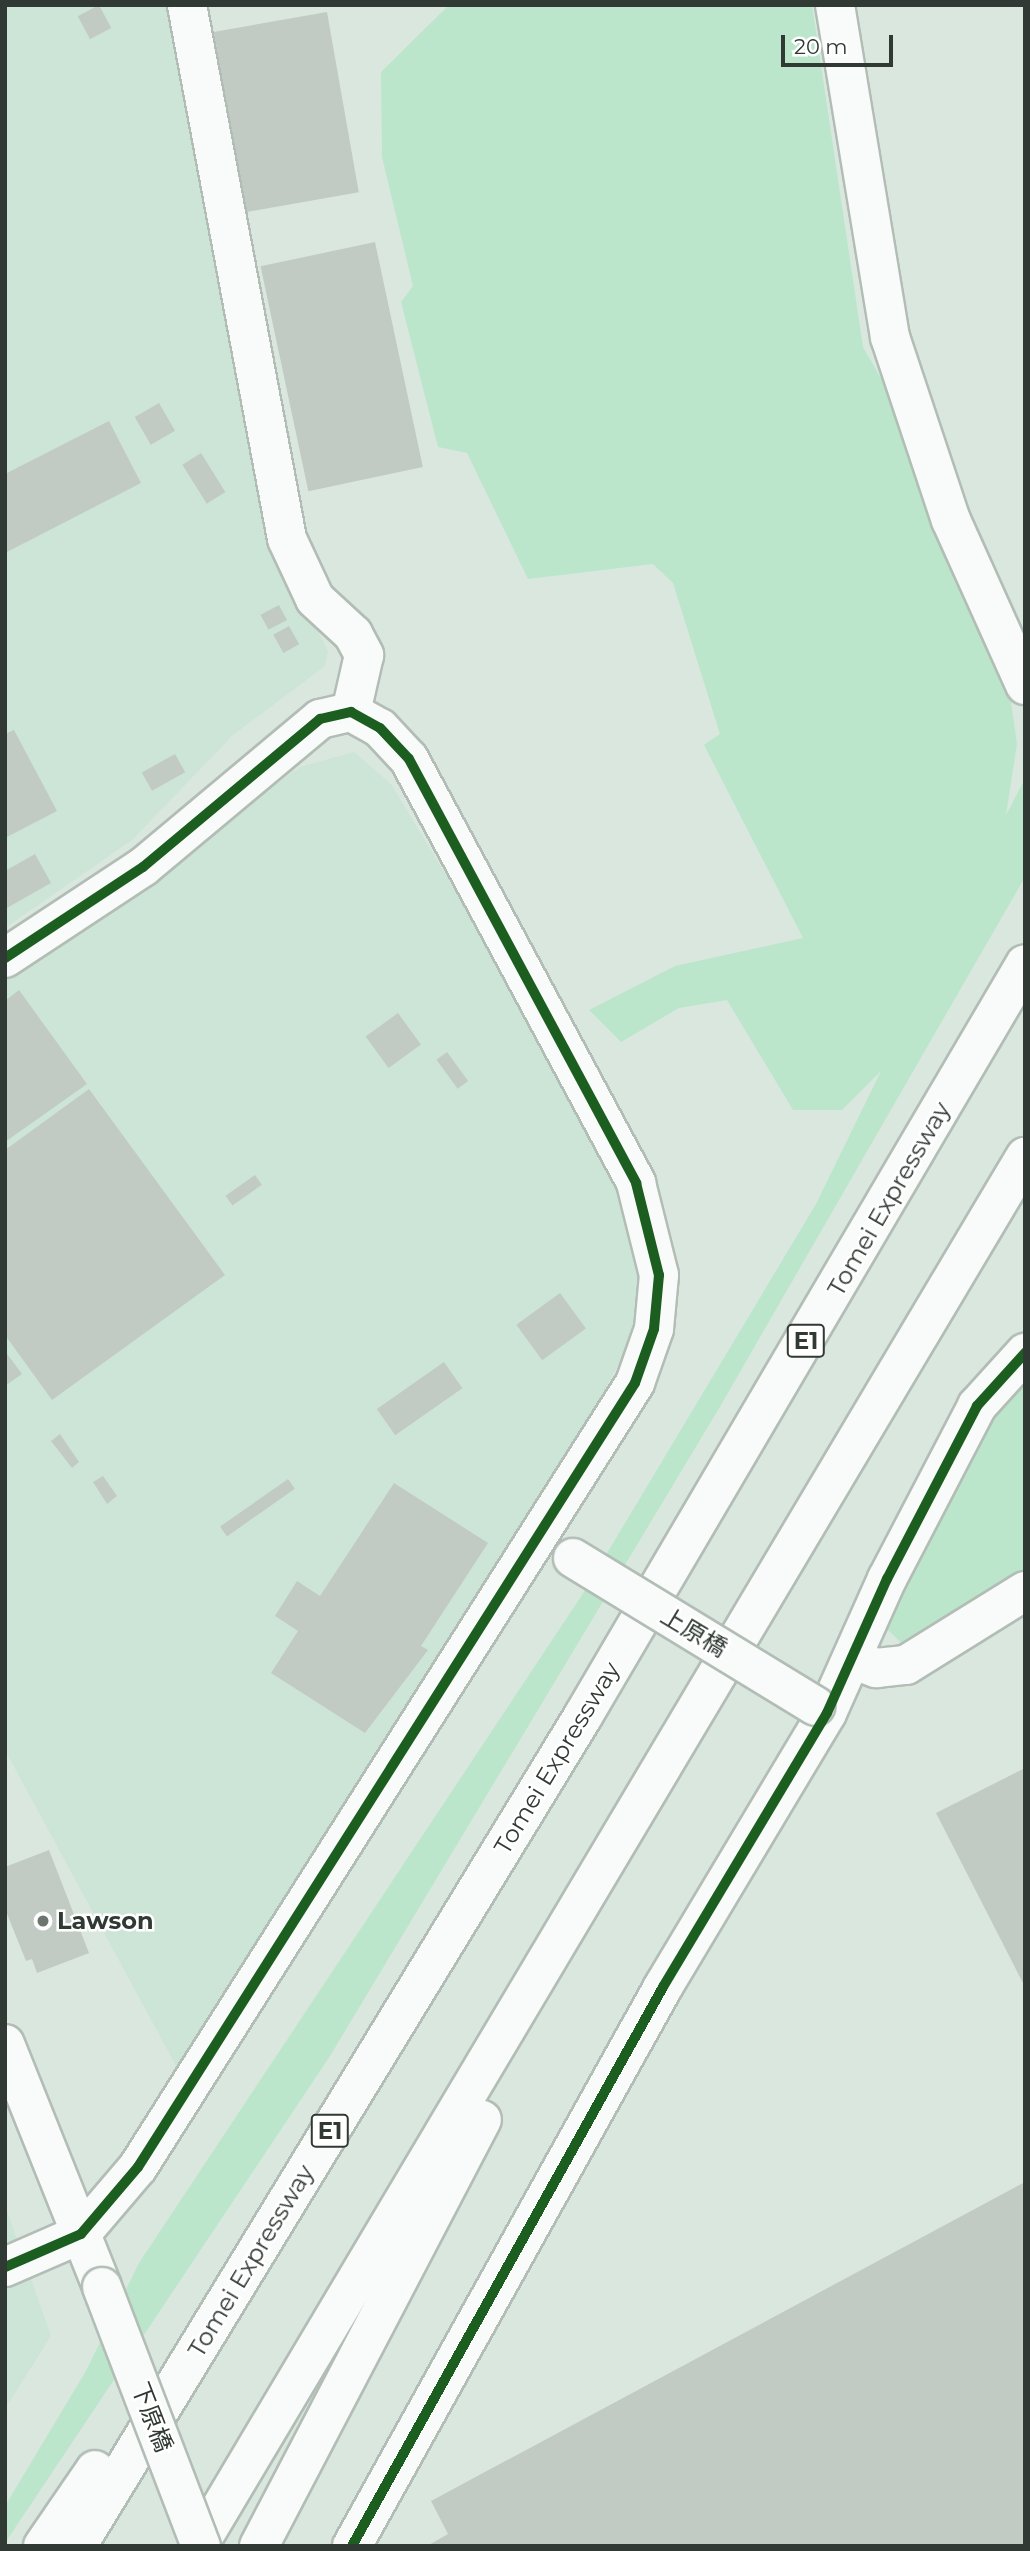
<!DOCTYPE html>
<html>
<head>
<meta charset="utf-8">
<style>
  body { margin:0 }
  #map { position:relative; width:1030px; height:2551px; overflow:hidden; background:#dae7de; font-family:Montserrat,"Noto Sans JP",sans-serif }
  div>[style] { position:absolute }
  .built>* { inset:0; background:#cde5d6 }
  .green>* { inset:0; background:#bbe6cb }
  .building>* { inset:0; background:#c1cbc4; transform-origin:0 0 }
  .roads { filter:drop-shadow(2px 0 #b2bdb5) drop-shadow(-2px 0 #b2bdb5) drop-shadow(0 2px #b2bdb5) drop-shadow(0 -2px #b2bdb5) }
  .minor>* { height:38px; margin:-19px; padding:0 19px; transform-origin:19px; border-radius:19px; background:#f9fbfa }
  .tertiary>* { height:38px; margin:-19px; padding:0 19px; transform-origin:19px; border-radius:19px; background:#f9fbfa }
  .motorway>* { height:38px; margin:-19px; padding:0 19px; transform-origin:19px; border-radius:19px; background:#f9fbfa }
  .bridges { filter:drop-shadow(2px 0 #b2bdb5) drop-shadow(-2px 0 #b2bdb5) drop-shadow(0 2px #b2bdb5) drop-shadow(0 -2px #b2bdb5) }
  .minor-bridge>* { height:38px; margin:-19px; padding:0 19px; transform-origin:19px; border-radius:19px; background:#f9fbfa }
  .tertiary-bridge>* { height:38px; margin:-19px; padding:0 19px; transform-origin:19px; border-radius:19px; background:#f9fbfa }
  .cycleway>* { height:10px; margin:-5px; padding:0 5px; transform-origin:5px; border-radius:5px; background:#1b5e20 }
  .dots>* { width:19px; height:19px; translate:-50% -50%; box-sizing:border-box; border:4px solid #fff; border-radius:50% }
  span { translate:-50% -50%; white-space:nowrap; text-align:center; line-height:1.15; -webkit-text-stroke:5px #fff; paint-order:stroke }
  .shield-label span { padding:2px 5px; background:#fff; border:2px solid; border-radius:5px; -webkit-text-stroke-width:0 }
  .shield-label { font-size:23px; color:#303933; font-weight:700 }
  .street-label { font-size:24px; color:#303933 }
  .poi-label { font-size:24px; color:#303933; font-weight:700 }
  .left { translate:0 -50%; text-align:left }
  .frame { position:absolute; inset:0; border:7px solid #303933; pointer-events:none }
  .scale { position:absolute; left:781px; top:35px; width:112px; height:32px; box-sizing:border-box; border:4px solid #303933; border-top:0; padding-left:9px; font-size:21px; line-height:24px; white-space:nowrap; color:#303933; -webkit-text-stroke:5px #fff; paint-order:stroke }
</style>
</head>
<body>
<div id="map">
  <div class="built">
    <i style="clip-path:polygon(5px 5px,175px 5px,274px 548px,328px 651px,325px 666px,233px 735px,132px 840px,5px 928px)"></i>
    <i style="clip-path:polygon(354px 752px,391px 784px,470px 915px,635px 1224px,640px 1297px,625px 1352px,578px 1440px,181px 2075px,5px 1750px,5px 980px,300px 767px)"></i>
    <i style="clip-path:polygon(5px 2205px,51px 2336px,5px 2409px)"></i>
  </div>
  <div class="green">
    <i style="clip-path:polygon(449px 5px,812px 5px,863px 347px,962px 520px,999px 617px,1017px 744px,1006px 815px,1025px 779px,1025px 877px,721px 1405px,330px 2056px,5px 2543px,5px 2506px,86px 2371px,139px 2263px,582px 1595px,816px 1204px,881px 1071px,842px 1110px,793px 1110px,727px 1000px,679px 1008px,621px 1042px,589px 1010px,675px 966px,803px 938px,704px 745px,720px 734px,673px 583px,653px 564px,528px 579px,467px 453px,438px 447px,401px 302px,413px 286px,382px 157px,381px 72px)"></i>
    <i style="clip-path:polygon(1025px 1380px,1025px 1574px,907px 1648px,887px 1629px,910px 1570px,985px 1423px)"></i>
  </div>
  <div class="building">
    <i style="left:99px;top:5px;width:26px;height:24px;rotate:62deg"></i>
    <i style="left:327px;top:12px;width:183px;height:115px;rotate:80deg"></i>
    <i style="left:375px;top:242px;width:230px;height:117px;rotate:78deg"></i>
    <i style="left:159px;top:403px;width:32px;height:28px;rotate:60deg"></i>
    <i style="clip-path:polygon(109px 421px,141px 483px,5px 553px,5px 474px)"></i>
    <i style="left:201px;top:453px;width:46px;height:22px;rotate:58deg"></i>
    <i style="left:279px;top:605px;width:17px;height:21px;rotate:62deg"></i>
    <i style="left:289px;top:626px;width:21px;height:18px;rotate:61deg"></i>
    <i style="clip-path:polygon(14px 730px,57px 811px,5px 838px,5px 734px)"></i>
    <i style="left:175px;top:754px;width:21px;height:38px;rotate:61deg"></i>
    <i style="clip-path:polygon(35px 854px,51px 883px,5px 909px,5px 871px)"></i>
    <i style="clip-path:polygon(19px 990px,87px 1084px,5px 1142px,5px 1001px)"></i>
    <i style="left:398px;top:1013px;width:39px;height:40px;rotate:54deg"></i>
    <i style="left:447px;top:1052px;width:36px;height:13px;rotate:54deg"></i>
    <i style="clip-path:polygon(89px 1089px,225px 1275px,52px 1400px,5px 1335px,5px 1150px)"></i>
    <i style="left:255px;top:1175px;width:12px;height:36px;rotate:55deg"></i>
    <i style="left:560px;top:1293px;width:44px;height:54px;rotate:54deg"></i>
    <i style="clip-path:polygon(5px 1351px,22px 1374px,5px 1386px)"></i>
    <i style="left:444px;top:1362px;width:32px;height:82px;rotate:55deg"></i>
    <i style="clip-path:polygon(60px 1434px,79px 1462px,72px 1468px,51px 1441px)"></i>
    <i style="clip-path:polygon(103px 1476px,117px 1496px,107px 1504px,93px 1482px)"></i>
    <i style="left:288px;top:1479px;width:12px;height:83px;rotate:55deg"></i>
    <i style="clip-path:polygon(394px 1483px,488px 1543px,421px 1646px,428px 1650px,365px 1733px,271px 1673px,298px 1631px,275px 1616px,297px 1581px,320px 1596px)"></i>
    <i style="clip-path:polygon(1025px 1768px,1025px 1987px,936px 1813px)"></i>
    <i style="clip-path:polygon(49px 1850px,89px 1953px,37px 1973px,32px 1959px,26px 1961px,5px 1909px,5px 1867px)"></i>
    <i style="clip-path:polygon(1025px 2182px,1025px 2544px,427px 2546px,448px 2534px,431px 2501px)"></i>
  </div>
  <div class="roads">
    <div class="minor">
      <i style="left:187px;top:5px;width:543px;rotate:79.39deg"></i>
      <i style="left:287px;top:539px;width:66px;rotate:65deg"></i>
      <i style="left:315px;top:599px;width:52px;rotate:42.6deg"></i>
      <i style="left:353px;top:634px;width:24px;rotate:62deg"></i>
      <i style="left:364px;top:655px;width:58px;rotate:102.8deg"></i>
      <i style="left:835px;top:5px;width:337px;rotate:80.6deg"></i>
      <i style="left:890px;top:337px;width:193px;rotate:71.6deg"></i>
      <i style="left:951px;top:520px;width:181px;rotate:65.8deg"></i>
      <i style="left:852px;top:1659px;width:26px;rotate:21deg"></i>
      <i style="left:876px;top:1668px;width:30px;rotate:-6deg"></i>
      <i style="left:906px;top:1665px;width:140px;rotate:-31.9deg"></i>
    </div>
    <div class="tertiary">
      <i style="left:5px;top:958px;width:165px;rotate:-33.4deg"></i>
      <i style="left:143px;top:867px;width:231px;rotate:-39.9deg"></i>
      <i style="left:320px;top:719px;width:32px;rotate:-13deg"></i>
      <i style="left:351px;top:712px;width:33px;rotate:29deg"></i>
      <i style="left:380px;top:728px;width:42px;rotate:46.9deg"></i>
      <i style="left:409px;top:759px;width:481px;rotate:61.8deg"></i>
      <i style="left:636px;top:1183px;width:95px;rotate:76deg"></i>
      <i style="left:659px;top:1275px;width:54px;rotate:95.3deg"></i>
      <i style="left:654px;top:1329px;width:57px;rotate:109.4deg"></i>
      <i style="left:635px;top:1383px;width:928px;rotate:122.37deg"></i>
      <i style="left:138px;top:2167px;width:88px;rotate:130.4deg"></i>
      <i style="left:81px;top:2234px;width:83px;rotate:156.5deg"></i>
      <i style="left:5px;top:2044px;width:262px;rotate:68.2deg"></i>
      <i style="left:352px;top:2546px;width:640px;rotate:-60.91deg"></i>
      <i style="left:663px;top:1987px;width:319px;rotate:-59.1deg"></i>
      <i style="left:827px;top:1713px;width:147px;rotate:-65.9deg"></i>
      <i style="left:887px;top:1579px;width:195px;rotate:-62.5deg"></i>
      <i style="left:977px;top:1406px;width:72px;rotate:-47.8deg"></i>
    </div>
    <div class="motorway">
      <i style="left:43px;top:2546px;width:92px;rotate:-55.6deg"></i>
      <i style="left:77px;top:2546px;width:972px;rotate:-58.63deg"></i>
      <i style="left:583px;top:1716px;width:872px;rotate:-59.55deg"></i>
      <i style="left:198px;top:2546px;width:1617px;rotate:-59.23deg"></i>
      <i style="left:259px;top:2546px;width:481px;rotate:-62.4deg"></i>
    </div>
  </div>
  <div class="bridges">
    <div class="minor-bridge">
      <i style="left:573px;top:1558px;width:284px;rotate:31.4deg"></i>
    </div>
    <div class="tertiary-bridge">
      <i style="left:102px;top:2287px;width:277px;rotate:69.1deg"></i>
    </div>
  </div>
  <div class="cycleway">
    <i style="left:5px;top:958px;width:165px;rotate:-33.4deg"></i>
    <i style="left:143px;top:867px;width:231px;rotate:-39.9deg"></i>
    <i style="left:320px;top:719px;width:32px;rotate:-13deg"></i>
    <i style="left:351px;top:712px;width:33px;rotate:29deg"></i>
    <i style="left:380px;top:728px;width:42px;rotate:46.9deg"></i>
    <i style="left:409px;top:759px;width:481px;rotate:61.8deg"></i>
    <i style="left:636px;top:1183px;width:95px;rotate:76deg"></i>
    <i style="left:659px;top:1275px;width:54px;rotate:95.3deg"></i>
    <i style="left:654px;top:1329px;width:57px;rotate:109.4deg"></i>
    <i style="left:635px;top:1383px;width:928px;rotate:122.37deg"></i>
    <i style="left:138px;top:2167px;width:88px;rotate:130.4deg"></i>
    <i style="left:81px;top:2234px;width:83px;rotate:156.5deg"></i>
    <i style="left:352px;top:2546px;width:640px;rotate:-60.91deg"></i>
    <i style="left:663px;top:1987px;width:319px;rotate:-59.1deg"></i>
    <i style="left:827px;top:1713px;width:147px;rotate:-65.9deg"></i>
    <i style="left:887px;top:1579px;width:195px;rotate:-62.5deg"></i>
    <i style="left:977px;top:1406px;width:72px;rotate:-47.8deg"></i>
  </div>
  <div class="dots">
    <i style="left:43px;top:1921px;background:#6c766f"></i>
  </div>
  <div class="shield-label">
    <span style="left:806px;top:1341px">E1</span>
    <span style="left:330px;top:2131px">E1</span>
  </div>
  <div class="street-label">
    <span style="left:889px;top:1199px;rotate:-60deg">Tomei Expressway</span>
    <span style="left:694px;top:1632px;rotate:31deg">上原橋</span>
    <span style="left:557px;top:1758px;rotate:-59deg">Tomei Expressway</span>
    <span style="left:251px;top:2261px;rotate:-59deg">Tomei Expressway</span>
    <span style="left:152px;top:2417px;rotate:69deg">下原橋</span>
  </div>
  <div class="poi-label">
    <span class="left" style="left:57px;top:1921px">Lawson</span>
  </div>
  <div class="frame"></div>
  <div class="scale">20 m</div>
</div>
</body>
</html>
